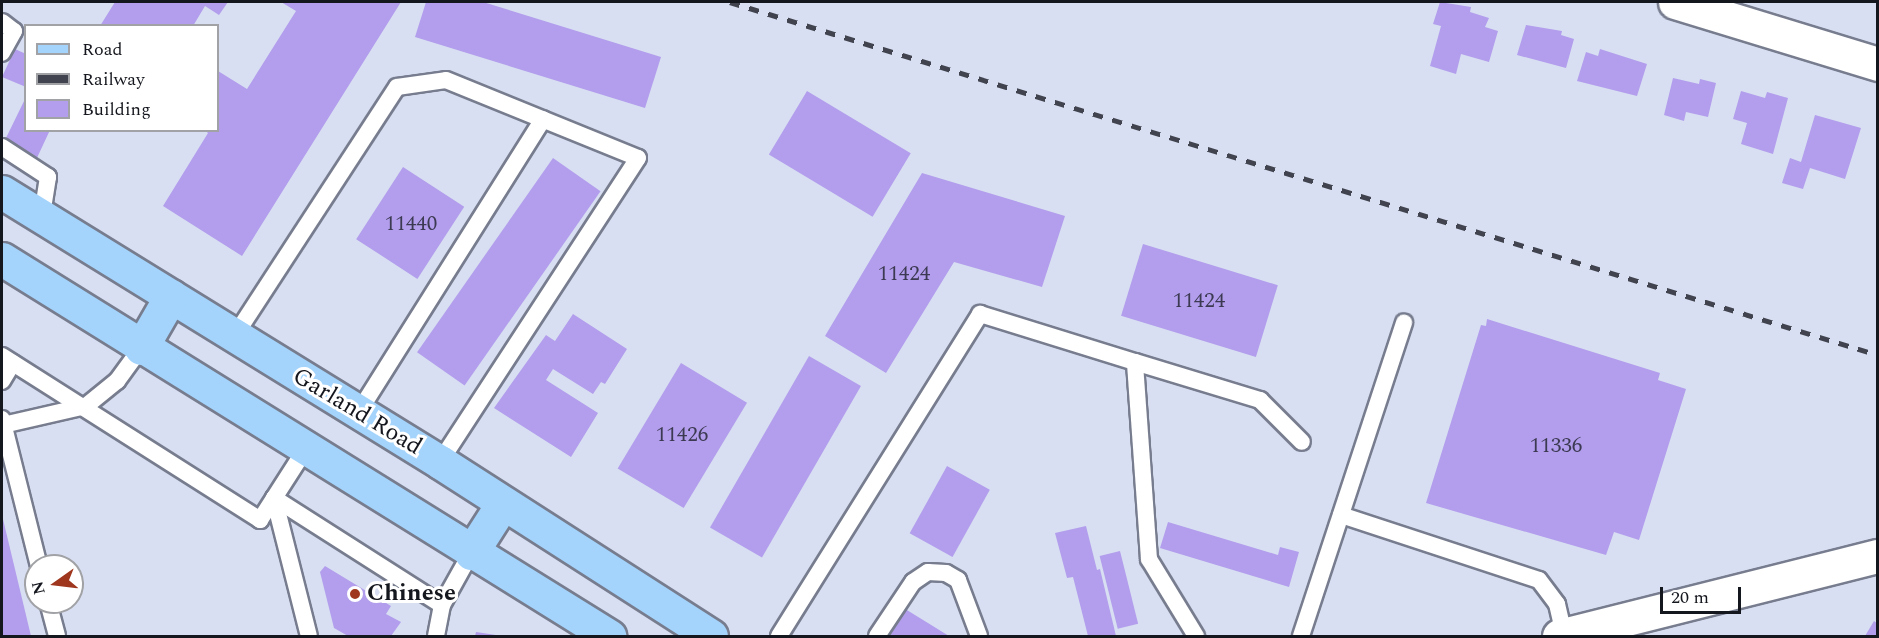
<!DOCTYPE html>
<html>
<head>
<meta charset="utf-8">
<style>
  body { margin:0 }
  #map { position:relative; width:1879px; height:638px; overflow:hidden; background:#d8dff2; font-family:Spectral,serif }
  div>[style] { position:absolute }
  .building>* { inset:0; background:#b29eec; transform-origin:0 0 }
  .roads { filter:drop-shadow(2px 0 #777d8e) drop-shadow(-2px 0 #777d8e) drop-shadow(0 2px #777d8e) drop-shadow(0 -2px #777d8e) }
  .service>* { height:16px; margin:-8px; padding:0 8px; transform-origin:8px; border-radius:8px; background:#fff }
  .minor>* { height:33px; margin:-16.5px; padding:0 16.5px; transform-origin:16.5px; border-radius:16.5px; background:#fff }
  .tertiary>* { height:33px; margin:-16.5px; padding:0 16.5px; transform-origin:16.5px; border-radius:16.5px; background:#fff }
  .primary>* { height:33px; margin:-16.5px; padding:0 16.5px; transform-origin:16.5px; border-radius:16.5px; background:#a4d4fc }
  .rail>* { height:4.5px; margin-top:-2.25px; transform-origin:0; background:repeating-linear-gradient(90deg,#41444e 0 10px,transparent 0 20px) }
  .dots>* { width:16px; height:16px; translate:-50% -50%; box-sizing:border-box; border:3px solid #fff; border-radius:50% }
  span { translate:-50% -50%; white-space:nowrap; text-align:center; line-height:1.15; -webkit-text-stroke:6px #fff; paint-order:stroke }
  .number-label { font-size:21px; color:#3c3952 }
  .number-label span { -webkit-text-stroke-width:0 }
  .street-label { font-size:24px; color:#15171e }
  .poi-label { font-size:24px; color:#15171e; font-weight:700 }
  .left { translate:0 -50%; text-align:left }
  .frame { position:absolute; inset:0; border:3px solid #15171e; pointer-events:none }
  .legend { position:absolute; left:24px; top:24px; width:195px; height:108px; box-sizing:border-box; background:#fff; border:2px solid #a1a2a5; margin:0; padding:8px 10px; list-style:none; font-size:18px; color:#15171e }
  .legend li { display:flex; align-items:center; gap:12px; height:30px }
  .legend b { width:30px; border:2px solid #a1a2a5 }
  .north { position:absolute; left:24px; top:554px; width:60px; height:60px; box-sizing:border-box; background:#fff; border:2px solid #a1a2a5; border-radius:50%; rotate:256deg; font-size:16px; font-weight:700; line-height:24px; text-align:center; color:#15171e }
  .north::after { content:''; display:block; margin:auto; width:21px; height:27px; background:#9f371e; clip-path:polygon(50% 0,100% 100%,50% 72%,0 100%) }
  .scale { position:absolute; left:1660px; top:587px; width:81px; height:27px; box-sizing:border-box; border:3px solid #15171e; border-top:0; padding-left:8px; font-size:18px; line-height:21px; white-space:nowrap; color:#15171e; -webkit-text-stroke:4px #fff; paint-order:stroke }
</style>
</head>
<body>
<div id="map">
  <div class="building">
    <i style="clip-path:polygon(115px 2px,228px 2px,219px 15px,205px 6px,193px 26px,100px 26px)"></i>
    <i style="clip-path:polygon(281px 2px,401px 2px,242px 256px,163px 206px,208px 133px,205px 130px,218px 130px,218px 71px,247px 89px,296px 11px)"></i>
    <i style="clip-path:polygon(426px 2px,483px 2px,661px 57px,645px 108px,415px 37px)"></i>
    <i style="clip-path:polygon(1440px 2px,1471px 7px,1470px 12px,1489px 18px,1485px 27px,1498px 31px,1489px 62px,1461px 54px,1456px 74px,1430px 66px,1441px 26px,1433px 24px)"></i>
    <i style="clip-path:polygon(1526px 25px,1562px 31px,1561px 35px,1574px 39px,1566px 68px,1517px 55px)"></i>
    <i style="clip-path:polygon(15px 49px,26px 54px,26px 87px,2px 77px)"></i>
    <i style="clip-path:polygon(1600px 49px,1647px 64px,1637px 96px,1577px 81px,1586px 52px,1598px 56px)"></i>
    <i style="clip-path:polygon(1673px 78px,1699px 84px,1700px 79px,1716px 83px,1708px 117px,1686px 112px,1684px 121px,1664px 115px)"></i>
    <i style="left:807px;top:91px;width:121px;height:74px;rotate:31deg"></i>
    <i style="clip-path:polygon(1741px 91px,1765px 98px,1767px 92px,1788px 98px,1773px 154px,1741px 144px,1747px 123px,1733px 119px)"></i>
    <i style="clip-path:polygon(26px 97px,26px 130px,50px 130px,36px 160px,5px 140px)"></i>
    <i style="clip-path:polygon(1815px 115px,1861px 128px,1845px 179px,1810px 168px,1803px 189px,1782px 183px,1790px 158px,1801px 162px)"></i>
    <i style="left:553px;top:158px;width:58px;height:237px;rotate:35deg"></i>
    <i style="left:403px;top:167px;width:73px;height:86px;rotate:33deg"></i>
    <i style="clip-path:polygon(922px 173px,1065px 216px,1042px 287px,954px 262px,886px 373px,825px 336px)"></i>
    <i style="left:1143px;top:244px;width:141px;height:75px;rotate:17deg"></i>
    <i style="clip-path:polygon(573px 314px,627px 349px,605px 384px,601px 382px,593px 394px,553px 369px,546px 380px,598px 413px,571px 457px,494px 408px,546px 335px,555px 341px)"></i>
    <i style="clip-path:polygon(1487px 319px,1660px 373px,1658px 380px,1686px 389px,1639px 540px,1614px 532px,1606px 555px,1426px 503px,1481px 325px,1486px 326px)"></i>
    <i style="left:809px;top:356px;width:60px;height:198px;rotate:30deg"></i>
    <i style="left:681px;top:363px;width:77px;height:123px;rotate:31deg"></i>
    <i style="left:947px;top:466px;width:49px;height:77px;rotate:29deg"></i>
    <i style="clip-path:polygon(2px 515px,31px 636px,2px 636px)"></i>
    <i style="clip-path:polygon(1168px 522px,1278px 555px,1280px 547px,1299px 552px,1289px 587px,1160px 548px)"></i>
    <i style="clip-path:polygon(1086px 526px,1097px 570px,1100px 569px,1116px 636px,1088px 636px,1073px 577px,1067px 578px,1055px 533px)"></i>
    <i style="left:1120px;top:551px;width:75px;height:21px;rotate:76deg"></i>
    <i style="clip-path:polygon(325px 566px,391px 606px,386px 614px,401px 622px,391px 636px,348px 636px,334px 628px,320px 572px)"></i>
    <i style="clip-path:polygon(902px 607px,949px 636px,883px 636px)"></i>
    <i style="clip-path:polygon(1874px 621px,1878px 624px,1878px 636px,1865px 636px)"></i>
    <i style="clip-path:polygon(476px 632px,496px 635px,496px 636px,475px 636px)"></i>
  </div>
  <div class="roads">
    <div class="service">
      <i style="left:2px;top:22px;width:15px;rotate:37deg"></i>
      <i style="left:14px;top:31px;width:25px;rotate:119deg"></i>
      <i style="left:2px;top:147px;width:55px;rotate:33.1deg"></i>
      <i style="left:48px;top:177px;width:39px;rotate:99deg"></i>
      <i style="left:234px;top:337px;width:298px;rotate:-56.9deg"></i>
      <i style="left:397px;top:87px;width:49px;rotate:-8.1deg"></i>
      <i style="left:446px;top:80px;width:207px;rotate:22.1deg"></i>
      <i style="left:638px;top:158px;width:363px;rotate:123.1deg"></i>
      <i style="left:2px;top:356px;width:306px;rotate:32.4deg"></i>
      <i style="left:260px;top:520px;width:83px;rotate:-57.3deg"></i>
      <i style="left:2px;top:381px;width:21px;rotate:-59deg"></i>
      <i style="left:358px;top:413px;width:347px;rotate:-57.8deg"></i>
      <i style="left:2px;top:419px;width:152px;rotate:75.9deg"></i>
      <i style="left:3px;top:425px;width:85px;rotate:-12.9deg"></i>
      <i style="left:86px;top:406px;width:40px;rotate:-39deg"></i>
      <i style="left:117px;top:381px;width:41px;rotate:-54deg"></i>
      <i style="left:274px;top:498px;width:199px;rotate:32.5deg"></i>
      <i style="left:274px;top:498px;width:142px;rotate:75.8deg"></i>
      <i style="left:1341px;top:515px;width:208px;rotate:18.2deg"></i>
      <i style="left:1539px;top:580px;width:30px;rotate:53deg"></i>
      <i style="left:1557px;top:604px;width:32px;rotate:77deg"></i>
      <i style="left:48px;top:602px;width:35px;rotate:75deg"></i>
      <i style="left:436px;top:636px;width:32px;rotate:-79deg"></i>
      <i style="left:442px;top:605px;width:60px;rotate:-60.9deg"></i>
      <i style="left:779px;top:636px;width:380px;rotate:-58deg"></i>
      <i style="left:980px;top:314px;width:162px;rotate:17.2deg"></i>
      <i style="left:877px;top:636px;width:65px;rotate:-56.3deg"></i>
      <i style="left:913px;top:582px;width:18px;rotate:-34deg"></i>
      <i style="left:928px;top:572px;width:18px;rotate:3deg"></i>
      <i style="left:946px;top:573px;width:14px;rotate:30deg"></i>
      <i style="left:958px;top:580px;width:60px;rotate:69.4deg"></i>
      <i style="left:1196px;top:636px;width:90px;rotate:-121.4deg"></i>
      <i style="left:1149px;top:559px;width:197px;rotate:-94.1deg"></i>
      <i style="left:1135px;top:362px;width:131px;rotate:16.9deg"></i>
      <i style="left:1260px;top:400px;width:59px;rotate:45deg"></i>
      <i style="left:1301px;top:636px;width:330px;rotate:-71.8deg"></i>
    </div>
    <div class="minor">
      <i style="left:1675px;top:2px;width:212px;rotate:17deg"></i>
    </div>
    <div class="tertiary">
      <i style="left:1559px;top:636px;width:329px;rotate:-14.1deg"></i>
    </div>
    <div class="primary">
      <i style="left:2px;top:192px;width:515px;rotate:31.65deg"></i>
      <i style="left:440px;top:462px;width:322px;rotate:32.7deg"></i>
      <i style="left:2px;top:259px;width:715px;rotate:31.84deg"></i>
      <i style="left:141px;top:348px;width:60px;rotate:-60deg"></i>
      <i style="left:471px;top:553px;width:59px;rotate:-57.4deg"></i>
    </div>
  </div>
  <div class="rail">
    <i style="left:730px;top:2px;width:1201px;rotate:17.09deg"></i>
  </div>
  <div class="dots">
    <i style="left:355px;top:594px;background:#9f371e"></i>
  </div>
  <div class="number-label">
    <span style="left:411px;top:224px">11440</span>
    <span style="left:904px;top:274px">11424</span>
    <span style="left:1199px;top:301px">11424</span>
    <span style="left:682px;top:435px">11426</span>
    <span style="left:1556px;top:446px">11336</span>
  </div>
  <div class="street-label">
    <span style="left:357px;top:412px;rotate:31deg">Garland Road</span>
  </div>
  <div class="poi-label">
    <span class="left" style="left:367px;top:594px">Chinese</span>
  </div>
  <div class="frame"></div>
  <ul class="legend">
  <li><b style="height:8px;background:#a4d4fc"></b>Road</li>
  <li><b style="height:8px;background:#41444e"></b>Railway</li>
  <li><b style="height:16px;background:#b29eec"></b>Building</li>
  </ul>
  <div class="north">N</div>
  <div class="scale">20 m</div>
</div>
</body>
</html>
